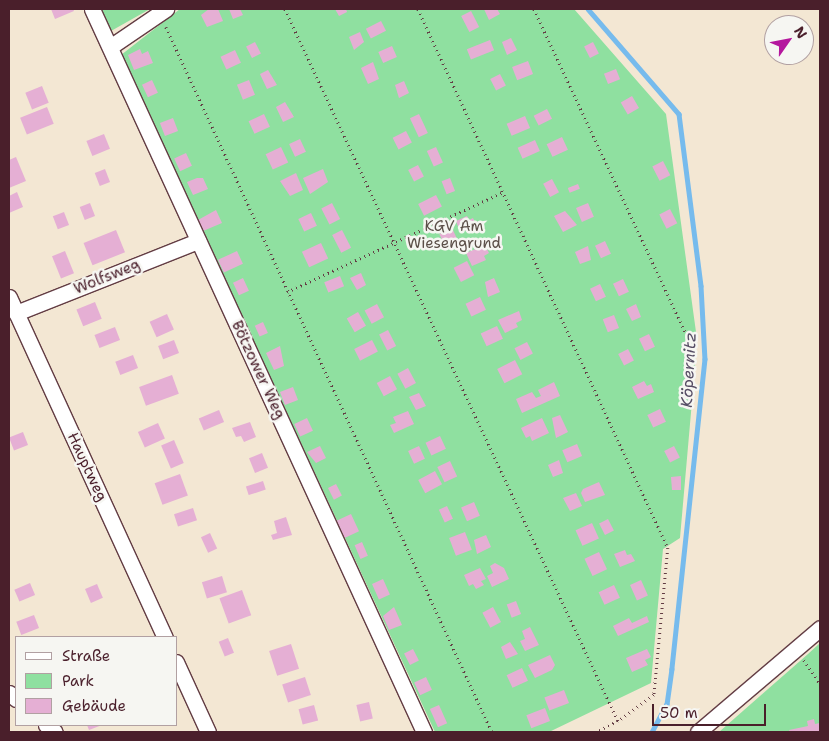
<!DOCTYPE html>
<html>
<head>
<meta charset="utf-8">
<style>
  body { margin:0 }
  #map { position:relative; width:829px; height:741px; overflow:hidden; background:#f3e7d3; font-family:"Shantell Sans",sans-serif }
  div>[style] { position:absolute }
  .green>* { inset:0; background:#8fe0a0 }
  .stream>* { height:4.5px; margin:-2.25px; padding:0 2.25px; transform-origin:2.25px; border-radius:2.25px; background:#76bbed }
  .building>* { inset:0; background:#e5afd4; transform-origin:0 0 }
  .path>* { height:2.5px; margin-top:-1.25px; transform-origin:0; background:repeating-linear-gradient(90deg,#633d44 0 1px,transparent 0 5px) }
  .roads { filter:drop-shadow(1px 0 #633d44) drop-shadow(-1px 0 #633d44) drop-shadow(0 1px #633d44) drop-shadow(0 -1px #633d44) }
  .minor>* { height:15px; margin:-7.5px; padding:0 7.5px; transform-origin:7.5px; border-radius:7.5px; background:#fff }
  span { translate:-50% -50%; white-space:nowrap; text-align:center; line-height:1.15; -webkit-text-stroke:5px #f6f6f2; paint-order:stroke }
  .park-label { font-size:15px; color:#5b4f48 }
  .street-label { font-size:15px; color:#4a1f2b }
  .water-label { font-size:16px; color:#574e65; font-style:italic }
  .frame { position:absolute; inset:0; border:10px solid #4a1f2b; pointer-events:none }
  .legend { position:absolute; left:15px; top:636px; width:162px; height:90px; box-sizing:border-box; background:#f6f6f2; border:1px solid #b1a0a2; margin:0; padding:6px 9px; list-style:none; font-size:15px; color:#4a1f2b }
  .legend li { display:flex; align-items:center; gap:10px; height:25px }
  .legend b { width:25px; border:1px solid #b1a0a2 }
  .north { position:absolute; left:764px; top:15px; width:50px; height:50px; box-sizing:border-box; background:#f6f6f2; border:1px solid #b1a0a2; border-radius:50%; rotate:57deg; font-size:14px; font-weight:700; line-height:20px; text-align:center; color:#4a1f2b }
  .north::after { content:''; display:block; margin:auto; width:18px; height:22px; background:#b5179e; clip-path:polygon(50% 0,100% 100%,50% 72%,0 100%) }
  .scale { position:absolute; left:652px; top:704px; width:114px; height:22px; box-sizing:border-box; border:2px solid #4a1f2b; border-top:0; padding-left:6px; font-size:15px; line-height:18px; white-space:nowrap; color:#4a1f2b; -webkit-text-stroke:4px #f6f6f2; paint-order:stroke }
</style>
</head>
<body>
<div id="map">
  <div class="green">
    <i style="clip-path:polygon(100px 9px,150px 9px,111px 31px)"></i>
    <i style="clip-path:polygon(180px 9px,574px 9px,666px 114px,696px 332px,695px 367px,680px 538px,663px 549px,651px 683px,549px 732px,435px 732px,121px 55px)"></i>
    <i style="clip-path:polygon(820px 643px,820px 732px,719px 732px,808px 654px)"></i>
  </div>
  <div class="stream">
    <i style="left:588px;top:9px;width:139px;rotate:49.1deg"></i>
    <i style="left:679px;top:114px;width:173px;rotate:82.7deg"></i>
    <i style="left:701px;top:286px;width:73px;rotate:86.9deg"></i>
    <i style="left:705px;top:359px;width:312px;rotate:96.1deg"></i>
    <i style="left:672px;top:669px;width:35px;rotate:98deg"></i>
    <i style="left:667px;top:704px;width:32px;rotate:118deg"></i>
  </div>
  <div class="building">
    <i style="clip-path:polygon(51px 9px,73px 9px,74px 11px,55px 19px)"></i>
    <i style="clip-path:polygon(209px 9px,218px 9px,223px 21px,207px 27px,201px 15px)"></i>
    <i style="clip-path:polygon(229px 9px,240px 9px,243px 15px,233px 19px)"></i>
    <i style="clip-path:polygon(335px 9px,346px 9px,347px 12px,339px 16px)"></i>
    <i style="clip-path:polygon(484px 9px,497px 9px,500px 14px,489px 20px)"></i>
    <i style="left:471px;top:11px;width:18px;height:11px;rotate:63deg"></i>
    <i style="left:381px;top:21px;width:11px;height:17px;rotate:63deg"></i>
    <i style="clip-path:polygon(360px 32px,364px 42px,354px 50px,349px 37px)"></i>
    <i style="clip-path:polygon(511px 38px,517px 50px,507px 55px,502px 42px)"></i>
    <i style="left:490px;top:40px;width:11px;height:25px;rotate:68deg"></i>
    <i style="left:255px;top:42px;width:13px;height:10px;rotate:63deg"></i>
    <i style="left:593px;top:42px;width:13px;height:10px;rotate:63deg"></i>
    <i style="left:392px;top:46px;width:12px;height:15px;rotate:66deg"></i>
    <i style="clip-path:polygon(140px 49px,142px 54px,148px 51px,153px 63px,134px 70px,128px 55px)"></i>
    <i style="left:235px;top:50px;width:14px;height:16px;rotate:65deg"></i>
    <i style="left:528px;top:61px;width:14px;height:17px;rotate:69deg"></i>
    <i style="clip-path:polygon(373px 62px,379px 79px,368px 84px,361px 68px)"></i>
    <i style="left:616px;top:69px;width:11px;height:13px;rotate:68deg"></i>
    <i style="clip-path:polygon(268px 70px,277px 85px,267px 89px,260px 74px)"></i>
    <i style="left:500px;top:74px;width:13px;height:11px;rotate:63deg"></i>
    <i style="left:152px;top:80px;width:14px;height:11px;rotate:65deg"></i>
    <i style="left:249px;top:80px;width:16px;height:13px;rotate:68deg"></i>
    <i style="clip-path:polygon(404px 81px,409px 93px,399px 98px,395px 85px)"></i>
    <i style="left:42px;top:86px;width:18px;height:18px;rotate:68deg"></i>
    <i style="left:632px;top:96px;width:14px;height:13px;rotate:60deg"></i>
    <i style="clip-path:polygon(285px 102px,294px 117px,283px 122px,276px 107px)"></i>
    <i style="left:47px;top:107px;width:18px;height:29px;rotate:68deg"></i>
    <i style="left:547px;top:109px;width:11px;height:15px;rotate:63deg"></i>
    <i style="left:264px;top:114px;width:14px;height:17px;rotate:65deg"></i>
    <i style="left:419px;top:114px;width:21px;height:10px;rotate:65deg"></i>
    <i style="left:525px;top:116px;width:13px;height:20px;rotate:67deg"></i>
    <i style="left:173px;top:118px;width:14px;height:14px;rotate:69deg"></i>
    <i style="left:406px;top:131px;width:13px;height:15px;rotate:63deg"></i>
    <i style="left:104px;top:134px;width:16px;height:19px;rotate:68deg"></i>
    <i style="left:562px;top:137px;width:14px;height:17px;rotate:65deg"></i>
    <i style="left:300px;top:139px;width:14px;height:12px;rotate:65deg"></i>
    <i style="left:535px;top:140px;width:12px;height:19px;rotate:66deg"></i>
    <i style="left:281px;top:147px;width:17px;height:17px;rotate:65deg"></i>
    <i style="left:436px;top:147px;width:17px;height:10px;rotate:66deg"></i>
    <i style="left:186px;top:153px;width:14px;height:13px;rotate:65deg"></i>
    <i style="clip-path:polygon(16px 157px,26px 181px,9px 188px,9px 160px)"></i>
    <i style="left:663px;top:161px;width:16px;height:12px;rotate:63deg"></i>
    <i style="left:418px;top:165px;width:13px;height:11px;rotate:63deg"></i>
    <i style="left:105px;top:169px;width:14px;height:11px;rotate:69deg"></i>
    <i style="clip-path:polygon(323px 169px,328px 182px,310px 194px,303px 178px)"></i>
    <i style="clip-path:polygon(296px 173px,303px 190px,290px 196px,280px 181px)"></i>
    <i style="clip-path:polygon(197px 178px,203px 178px,208px 189px,193px 195px,187px 182px)"></i>
    <i style="left:450px;top:178px;width:14px;height:9px;rotate:69deg"></i>
    <i style="left:552px;top:179px;width:15px;height:10px;rotate:62deg"></i>
    <i style="left:578px;top:184px;width:5px;height:11px;rotate:68deg"></i>
    <i style="clip-path:polygon(17px 192px,23px 207px,9px 213px,9px 196px)"></i>
    <i style="left:436px;top:195px;width:13px;height:20px;rotate:63deg"></i>
    <i style="left:90px;top:203px;width:14px;height:11px;rotate:69deg"></i>
    <i style="left:332px;top:203px;width:18px;height:12px;rotate:63deg"></i>
    <i style="left:588px;top:203px;width:15px;height:13px;rotate:67deg"></i>
    <i style="left:670px;top:209px;width:16px;height:12px;rotate:63deg"></i>
    <i style="clip-path:polygon(216px 210px,222px 223px,203px 231px,198px 220px)"></i>
    <i style="clip-path:polygon(565px 211px,577px 225px,563px 232px,554px 216px)"></i>
    <i style="left:64px;top:212px;width:14px;height:12px;rotate:69deg"></i>
    <i style="left:311px;top:213px;width:14px;height:14px;rotate:65deg"></i>
    <i style="clip-path:polygon(467px 216px,469px 220px,473px 218px,477px 227px,460px 232px,456px 221px)"></i>
    <i style="left:452px;top:228px;width:14px;height:14px;rotate:65deg"></i>
    <i style="left:116px;top:230px;width:24px;height:35px;rotate:68deg"></i>
    <i style="left:342px;top:230px;width:20px;height:11px;rotate:63deg"></i>
    <i style="left:605px;top:241px;width:14px;height:11px;rotate:65deg"></i>
    <i style="left:321px;top:243px;width:17px;height:21px;rotate:65deg"></i>
    <i style="clip-path:polygon(485px 245px,489px 253px,484px 256px,486px 260px,472px 266px,466px 253px)"></i>
    <i style="clip-path:polygon(588px 246px,591px 260px,580px 264px,575px 252px)"></i>
    <i style="left:65px;top:251px;width:24px;height:14px;rotate:68deg"></i>
    <i style="left:237px;top:251px;width:14px;height:21px;rotate:65deg"></i>
    <i style="left:467px;top:261px;width:16px;height:15px;rotate:63deg"></i>
    <i style="clip-path:polygon(361px 273px,366px 285px,357px 290px,350px 278px)"></i>
    <i style="left:340px;top:276px;width:11px;height:17px;rotate:68deg"></i>
    <i style="left:243px;top:278px;width:14px;height:11px;rotate:65deg"></i>
    <i style="clip-path:polygon(494px 278px,500px 292px,488px 297px,485px 282px)"></i>
    <i style="left:623px;top:279px;width:14px;height:11px;rotate:65deg"></i>
    <i style="left:600px;top:284px;width:14px;height:11px;rotate:65deg"></i>
    <i style="left:480px;top:297px;width:14px;height:16px;rotate:65deg"></i>
    <i style="left:95px;top:302px;width:18px;height:20px;rotate:68deg"></i>
    <i style="left:377px;top:304px;width:15px;height:14px;rotate:62deg"></i>
    <i style="clip-path:polygon(636px 304px,641px 317px,632px 321px,626px 309px)"></i>
    <i style="clip-path:polygon(519px 311px,522px 320px,516px 323px,518px 327px,505px 333px,498px 320px)"></i>
    <i style="left:358px;top:312px;width:16px;height:13px;rotate:60deg"></i>
    <i style="left:167px;top:314px;width:17px;height:19px;rotate:66deg"></i>
    <i style="left:614px;top:315px;width:14px;height:12px;rotate:69deg"></i>
    <i style="left:263px;top:322px;width:12px;height:9px;rotate:66deg"></i>
    <i style="left:497px;top:326px;width:14px;height:18px;rotate:65deg"></i>
    <i style="left:115px;top:327px;width:14px;height:22px;rotate:69deg"></i>
    <i style="left:388px;top:330px;width:18px;height:10px;rotate:63deg"></i>
    <i style="left:649px;top:334px;width:14px;height:11px;rotate:65deg"></i>
    <i style="left:174px;top:340px;width:14px;height:17px;rotate:69deg"></i>
    <i style="left:372px;top:340px;width:13px;height:20px;rotate:63deg"></i>
    <i style="left:527px;top:342px;width:13px;height:14px;rotate:63deg"></i>
    <i style="clip-path:polygon(280px 346px,284px 366px,274px 370px,266px 353px)"></i>
    <i style="left:628px;top:349px;width:13px;height:11px;rotate:63deg"></i>
    <i style="left:133px;top:355px;width:14px;height:19px;rotate:69deg"></i>
    <i style="left:515px;top:360px;width:16px;height:20px;rotate:63deg"></i>
    <i style="left:408px;top:368px;width:17px;height:12px;rotate:62deg"></i>
    <i style="left:172px;top:375px;width:20px;height:35px;rotate:70deg"></i>
    <i style="left:390px;top:376px;width:15px;height:15px;rotate:62deg"></i>
    <i style="clip-path:polygon(644px 381px,647px 386px,651px 384px,654px 392px,638px 399px,632px 387px)"></i>
    <i style="clip-path:polygon(554px 382px,560px 396px,522px 413px,516px 399px,532px 392px,536px 398px,541px 396px,538px 390px)"></i>
    <i style="left:293px;top:387px;width:14px;height:14px;rotate:69deg"></i>
    <i style="clip-path:polygon(419px 393px,426px 406px,416px 410px,409px 397px)"></i>
    <i style="left:660px;top:409px;width:14px;height:14px;rotate:65deg"></i>
    <i style="left:219px;top:410px;width:13px;height:22px;rotate:67deg"></i>
    <i style="clip-path:polygon(408px 411px,414px 424px,394px 433px,390px 425px,396px 423px,393px 417px)"></i>
    <i style="clip-path:polygon(560px 415px,568px 432px,556px 438px,552px 418px)"></i>
    <i style="left:307px;top:418px;width:14px;height:14px;rotate:65deg"></i>
    <i style="clip-path:polygon(542px 418px,549px 433px,532px 441px,530px 436px,526px 438px,521px 428px)"></i>
    <i style="clip-path:polygon(250px 422px,256px 437px,244px 442px,241px 436px,236px 437px,232px 428px)"></i>
    <i style="left:158px;top:423px;width:17px;height:22px;rotate:66deg"></i>
    <i style="left:23px;top:432px;width:14px;height:15px;rotate:69deg"></i>
    <i style="left:440px;top:436px;width:14px;height:16px;rotate:65deg"></i>
    <i style="left:174px;top:440px;width:25px;height:14px;rotate:67deg"></i>
    <i style="left:577px;top:444px;width:13px;height:16px;rotate:67deg"></i>
    <i style="clip-path:polygon(320px 446px,326px 458px,316px 463px,307px 452px)"></i>
    <i style="left:419px;top:446px;width:14px;height:12px;rotate:65deg"></i>
    <i style="left:674px;top:446px;width:13px;height:11px;rotate:63deg"></i>
    <i style="left:262px;top:453px;width:16px;height:14px;rotate:68deg"></i>
    <i style="clip-path:polygon(559px 460px,563px 473px,553px 477px,548px 465px)"></i>
    <i style="left:450px;top:461px;width:17px;height:14px;rotate:65deg"></i>
    <i style="left:435px;top:471px;width:15px;height:19px;rotate:62deg"></i>
    <i style="left:180px;top:474px;width:23px;height:27px;rotate:70deg"></i>
    <i style="clip-path:polygon(681px 476px,681px 490px,672px 490px,671px 477px)"></i>
    <i style="left:263px;top:481px;width:9px;height:18px;rotate:72deg"></i>
    <i style="clip-path:polygon(599px 482px,605px 495px,585px 502px,581px 493px,583px 489px)"></i>
    <i style="left:336px;top:484px;width:13px;height:9px;rotate:63deg"></i>
    <i style="clip-path:polygon(576px 493px,582px 506px,570px 511px,563px 498px)"></i>
    <i style="left:474px;top:502px;width:15px;height:14px;rotate:67deg"></i>
    <i style="left:447px;top:506px;width:14px;height:9px;rotate:65deg"></i>
    <i style="left:193px;top:508px;width:13px;height:20px;rotate:72deg"></i>
    <i style="left:351px;top:514px;width:19px;height:16px;rotate:65deg"></i>
    <i style="clip-path:polygon(286px 517px,292px 535px,273px 540px,271px 535px,277px 533px,274px 521px)"></i>
    <i style="left:608px;top:519px;width:13px;height:10px;rotate:63deg"></i>
    <i style="left:592px;top:523px;width:17px;height:18px;rotate:66deg"></i>
    <i style="left:465px;top:532px;width:19px;height:17px;rotate:69deg"></i>
    <i style="left:210px;top:533px;width:17px;height:10px;rotate:65deg"></i>
    <i style="clip-path:polygon(486px 535px,491px 547px,477px 554px,474px 540px)"></i>
    <i style="left:362px;top:542px;width:15px;height:8px;rotate:67deg"></i>
    <i style="clip-path:polygon(625px 550px,627px 555px,631px 554px,635px 561px,620px 567px,614px 554px)"></i>
    <i style="left:599px;top:552px;width:19px;height:16px;rotate:65deg"></i>
    <i style="clip-path:polygon(495px 563px,504px 568px,509px 579px,492px 587px,487px 576px,493px 573px,490px 566px)"></i>
    <i style="clip-path:polygon(480px 568px,486px 579px,481px 581px,484px 585px,476px 589px,473px 584px,469px 586px,464px 575px)"></i>
    <i style="left:222px;top:576px;width:17px;height:21px;rotate:73deg"></i>
    <i style="left:383px;top:579px;width:17px;height:12px;rotate:66deg"></i>
    <i style="left:641px;top:580px;width:17px;height:12px;rotate:66deg"></i>
    <i style="left:30px;top:583px;width:13px;height:17px;rotate:67deg"></i>
    <i style="left:97px;top:584px;width:15px;height:13px;rotate:67deg"></i>
    <i style="left:614px;top:585px;width:14px;height:17px;rotate:65deg"></i>
    <i style="left:242px;top:590px;width:27px;height:24px;rotate:70deg"></i>
    <i style="left:516px;top:601px;width:14px;height:10px;rotate:69deg"></i>
    <i style="clip-path:polygon(394px 607px,402px 625px,389px 630px,383px 616px)"></i>
    <i style="left:493px;top:607px;width:17px;height:12px;rotate:62deg"></i>
    <i style="left:34px;top:615px;width:14px;height:19px;rotate:69deg"></i>
    <i style="clip-path:polygon(647px 616px,649px 622px,618px 636px,613px 626px,629px 618px,632px 623px)"></i>
    <i style="clip-path:polygon(530px 627px,539px 645px,525px 651px,520px 641px,525px 639px,522px 631px)"></i>
    <i style="left:228px;top:638px;width:16px;height:10px;rotate:68deg"></i>
    <i style="clip-path:polygon(510px 642px,518px 654px,506px 659px,501px 647px)"></i>
    <i style="left:291px;top:644px;width:26px;height:23px;rotate:72deg"></i>
    <i style="left:413px;top:649px;width:13px;height:10px;rotate:63deg"></i>
    <i style="clip-path:polygon(647px 649px,651px 657px,645px 660px,648px 665px,632px 672px,626px 658px)"></i>
    <i style="clip-path:polygon(550px 655px,555px 665px,552px 670px,535px 678px,528px 665px)"></i>
    <i style="left:522px;top:668px;width:14px;height:17px;rotate:65deg"></i>
    <i style="left:305px;top:677px;width:19px;height:24px;rotate:72deg"></i>
    <i style="left:426px;top:677px;width:14px;height:13px;rotate:65deg"></i>
    <i style="left:564px;top:690px;width:14px;height:21px;rotate:69deg"></i>
    <i style="left:369px;top:702px;width:17px;height:13px;rotate:77deg"></i>
    <i style="left:314px;top:705px;width:16px;height:16px;rotate:75deg"></i>
    <i style="left:439px;top:705px;width:20px;height:10px;rotate:66deg"></i>
    <i style="left:545px;top:708px;width:14px;height:20px;rotate:69deg"></i>
    <i style="clip-path:polygon(814px 719px,815px 724px,820px 723px,820px 732px,790px 732px,789px 730px,808px 726px,807px 721px)"></i>
    <i style="clip-path:polygon(87px 725px,102px 725px,89px 730px)"></i>
  </div>
  <div class="path">
    <i style="left:285px;top:9px;width:786px;rotate:64.93deg"></i>
    <i style="left:618px;top:721px;width:24px;rotate:152deg"></i>
    <i style="left:418px;top:9px;width:594px;rotate:65.12deg"></i>
    <i style="left:668px;top:548px;width:148px;rotate:95.4deg"></i>
    <i style="left:654px;top:695px;width:44px;rotate:143.4deg"></i>
    <i style="left:534px;top:9px;width:358px;rotate:64.9deg"></i>
    <i style="left:166px;top:27px;width:777px;rotate:65.18deg"></i>
    <i style="left:287px;top:292px;width:238px;rotate:-24.8deg"></i>
    <i style="left:804px;top:660px;width:29px;rotate:56deg"></i>
  </div>
  <div class="roads">
    <div class="minor">
      <i style="left:92px;top:9px;width:796px;rotate:65.34deg"></i>
      <i style="left:110px;top:47px;width:68px;rotate:-34.2deg"></i>
      <i style="left:9px;top:297px;width:374px;rotate:65.4deg"></i>
      <i style="left:16px;top:313px;width:196px;rotate:-21.6deg"></i>
      <i style="left:176px;top:662px;width:77px;rotate:65.4deg"></i>
      <i style="left:9px;top:693px;width:9px;rotate:41deg"></i>
      <i style="left:46px;top:725px;width:11px;rotate:38deg"></i>
      <i style="left:698px;top:732px;width:160px;rotate:-40.4deg"></i>
    </div>
  </div>
  <div class="park-label">
    <span style="left:454px;top:235px">KGV Am<br>Wiesengrund</span>
  </div>
  <div class="street-label">
    <span style="left:107px;top:277px;rotate:-22deg">Wolfsweg</span>
    <span style="left:258px;top:370px;rotate:65deg">Bötzower Weg</span>
    <span style="left:87px;top:467px;rotate:65deg">Hauptweg</span>
  </div>
  <div class="water-label">
    <span style="left:689px;top:370px;rotate:-87deg">Köpernitz</span>
  </div>
  <div class="frame"></div>
  <ul class="legend">
  <li><b style="height:6px;background:#fff"></b>Straße</li>
  <li><b style="height:14px;background:#8fe0a0"></b>Park</li>
  <li><b style="height:14px;background:#e5afd4"></b>Gebäude</li>
  </ul>
  <div class="north">N</div>
  <div class="scale">50 m</div>
</div>
</body>
</html>
